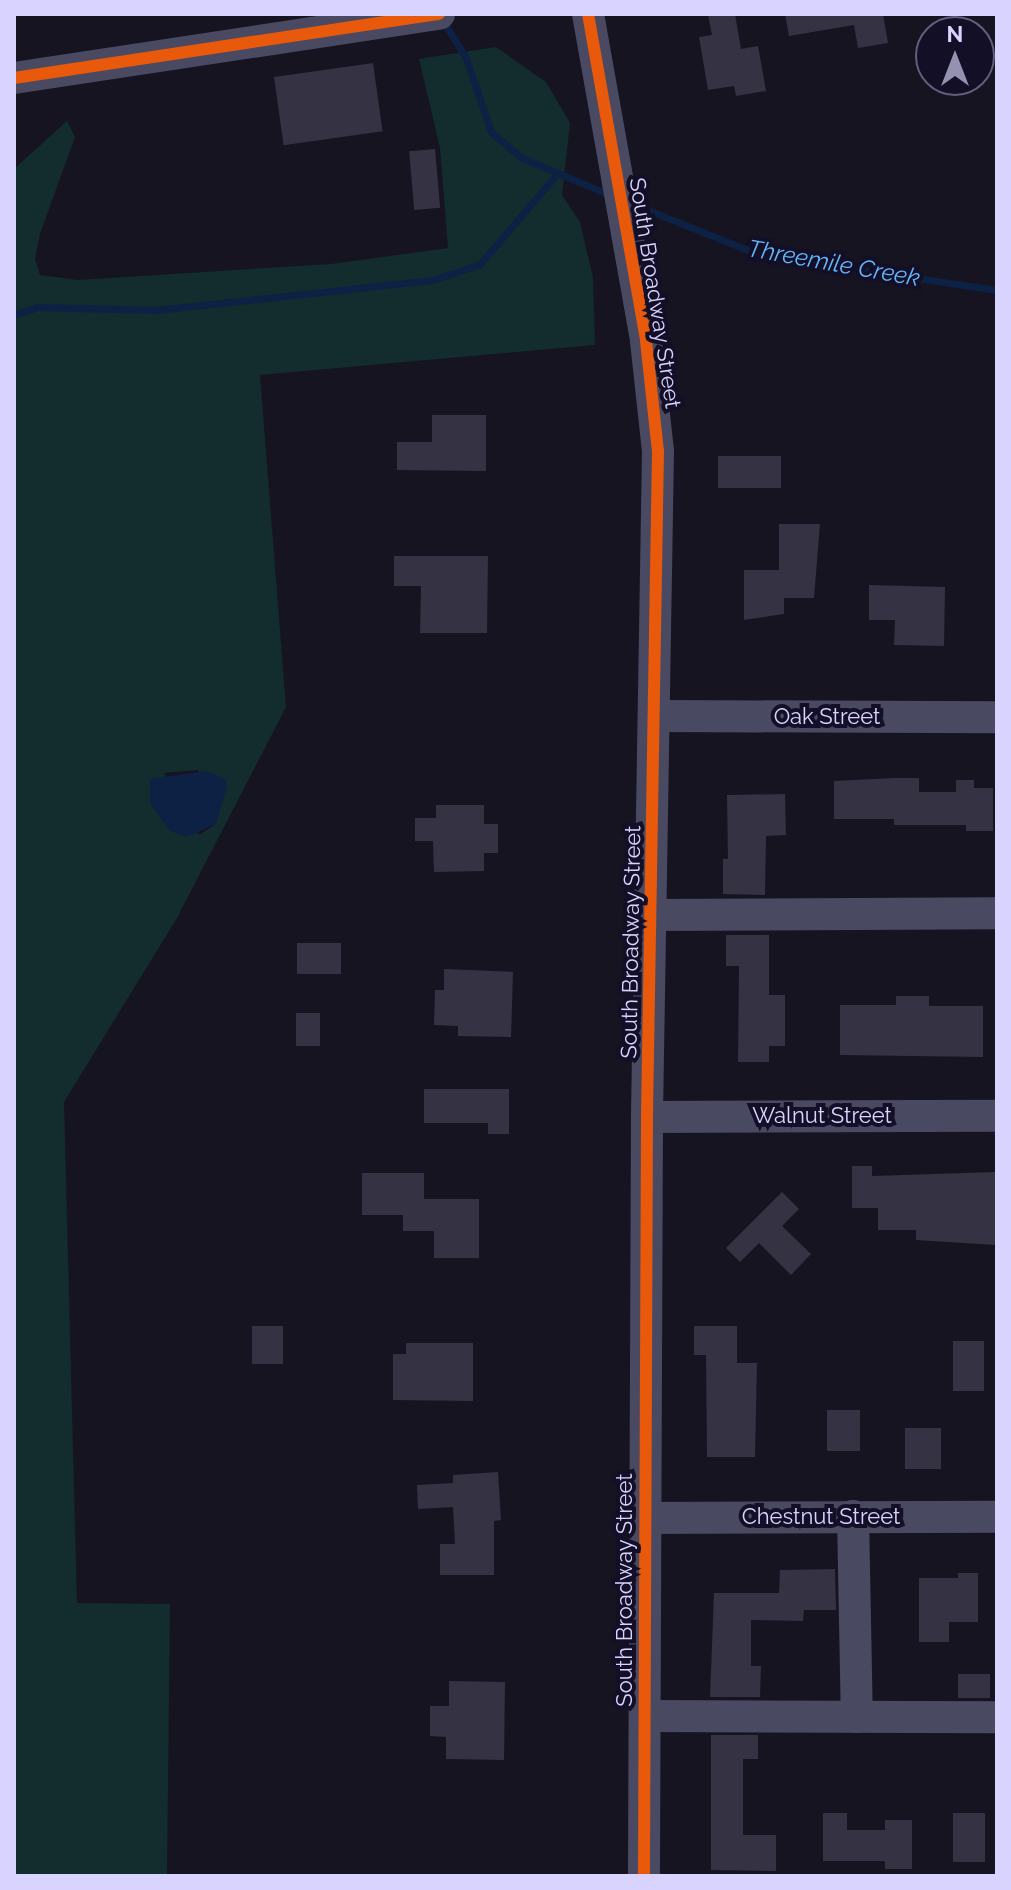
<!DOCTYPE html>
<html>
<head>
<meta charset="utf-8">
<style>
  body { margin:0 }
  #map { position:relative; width:1011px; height:1890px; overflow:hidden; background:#161421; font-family:Raleway,sans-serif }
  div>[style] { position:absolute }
  .green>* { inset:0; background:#132c2d }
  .water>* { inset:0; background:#0d2144 }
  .stream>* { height:7px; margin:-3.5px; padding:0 3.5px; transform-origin:3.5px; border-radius:3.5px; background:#0d2144 }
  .building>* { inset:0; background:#343243; transform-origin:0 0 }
  .minor>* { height:32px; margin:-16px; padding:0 16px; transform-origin:16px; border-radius:16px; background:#4a4962 }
  .cycleway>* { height:12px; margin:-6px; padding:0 6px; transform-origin:6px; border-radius:6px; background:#e8590c }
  span { translate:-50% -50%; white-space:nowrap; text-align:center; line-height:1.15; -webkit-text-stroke:8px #130f26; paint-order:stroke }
  .street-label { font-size:22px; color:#d9d4ff }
  .water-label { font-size:24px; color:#62b6ff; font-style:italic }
  .frame { position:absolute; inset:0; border:16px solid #d9d4ff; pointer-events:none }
  .north { position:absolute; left:915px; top:16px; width:80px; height:80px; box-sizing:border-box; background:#130f26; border:2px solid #625e7d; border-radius:50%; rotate:0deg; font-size:22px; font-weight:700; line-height:32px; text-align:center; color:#d9d4ff }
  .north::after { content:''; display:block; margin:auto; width:28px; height:36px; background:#9591b1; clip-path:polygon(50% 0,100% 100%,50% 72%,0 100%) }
</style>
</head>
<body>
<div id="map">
  <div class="green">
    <i style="clip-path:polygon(evenodd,496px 47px,546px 82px,570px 123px,562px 195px,580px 222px,593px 278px,595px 345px,260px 375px,286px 707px,177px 918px,64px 1102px,77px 1603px,170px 1604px,167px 1876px,14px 1876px,14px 169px,67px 121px,75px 137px,40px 234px,35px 259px,40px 275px,78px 280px,331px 264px,448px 248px,440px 148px,419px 59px,496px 47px,198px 770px,216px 824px,199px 835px,164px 773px,198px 770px)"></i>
  </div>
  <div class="water">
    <i style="clip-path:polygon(207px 771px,225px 779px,227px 786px,216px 824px,187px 837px,170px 831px,150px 803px,150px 779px)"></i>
  </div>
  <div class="stream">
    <i style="left:442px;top:19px;width:46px;rotate:58.4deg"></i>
    <i style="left:466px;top:58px;width:78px;rotate:71.3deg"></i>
    <i style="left:491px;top:132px;width:40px;rotate:40deg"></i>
    <i style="left:522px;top:158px;width:95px;rotate:22.8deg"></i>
    <i style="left:633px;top:204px;width:137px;rotate:21.9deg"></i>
    <i style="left:760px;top:255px;width:240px;rotate:8.4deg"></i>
    <i style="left:14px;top:315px;width:24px;rotate:-19deg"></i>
    <i style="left:37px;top:307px;width:119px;rotate:1.4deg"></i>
    <i style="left:156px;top:310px;width:279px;rotate:-6.2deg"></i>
    <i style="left:433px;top:280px;width:50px;rotate:-18.8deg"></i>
    <i style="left:480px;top:264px;width:118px;rotate:-49.5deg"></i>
  </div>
  <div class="building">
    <i style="clip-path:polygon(708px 14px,735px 14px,741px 49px,758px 46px,766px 91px,736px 96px,734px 86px,708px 90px,699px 37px,712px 35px)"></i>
    <i style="clip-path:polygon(785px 14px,883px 14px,888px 43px,858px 48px,854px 25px,789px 36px)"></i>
    <i style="left:373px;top:63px;width:69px;height:100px;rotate:82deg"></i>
    <i style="left:435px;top:149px;width:59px;height:26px;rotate:85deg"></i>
    <i style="clip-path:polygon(432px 415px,486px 415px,486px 471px,397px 470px,397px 442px,432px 442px)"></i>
    <i style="left:718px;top:456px;width:63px;height:32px"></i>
    <i style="clip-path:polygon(779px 524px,820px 524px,814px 598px,784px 598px,784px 614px,744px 620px,744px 570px,779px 570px)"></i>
    <i style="clip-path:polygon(394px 556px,488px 556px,487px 633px,420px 633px,421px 586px,394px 586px)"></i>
    <i style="clip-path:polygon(869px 585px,945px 587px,944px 646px,894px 645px,895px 620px,869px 620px)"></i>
    <i style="clip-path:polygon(894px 778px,919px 778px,919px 792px,956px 792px,956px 780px,974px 780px,974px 788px,993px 788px,993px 831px,966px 831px,966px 825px,894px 825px,894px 819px,834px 819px,834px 781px)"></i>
    <i style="clip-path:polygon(785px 794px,786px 835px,766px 836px,765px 895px,723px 894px,723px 859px,728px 859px,727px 795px)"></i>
    <i style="clip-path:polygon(436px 805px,484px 805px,484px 824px,498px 824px,498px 853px,484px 853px,484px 871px,434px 872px,433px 841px,415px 841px,415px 818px,436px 818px)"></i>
    <i style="clip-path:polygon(726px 935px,769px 935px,769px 995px,785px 995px,785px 1046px,769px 1046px,769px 1062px,738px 1062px,739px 966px,726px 966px)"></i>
    <i style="left:297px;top:943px;width:44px;height:31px"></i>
    <i style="clip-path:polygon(444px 969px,513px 972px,511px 1037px,458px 1036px,458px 1026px,434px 1025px,435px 990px,444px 990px)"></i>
    <i style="clip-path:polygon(896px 996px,929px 996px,929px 1006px,983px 1006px,983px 1057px,840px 1055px,840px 1005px,896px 1005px)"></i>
    <i style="left:296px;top:1013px;width:24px;height:33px"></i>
    <i style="clip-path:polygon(424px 1089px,509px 1089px,509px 1134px,488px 1134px,488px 1123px,424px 1123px)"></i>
    <i style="clip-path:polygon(852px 1166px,872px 1166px,872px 1176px,996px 1172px,996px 1245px,916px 1240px,916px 1230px,878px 1230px,878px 1208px,852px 1208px)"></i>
    <i style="clip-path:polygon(362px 1173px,424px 1173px,424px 1199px,479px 1199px,479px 1258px,434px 1258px,434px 1231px,403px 1231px,403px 1215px,362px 1215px)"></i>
    <i style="clip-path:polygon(782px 1192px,799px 1209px,782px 1226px,811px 1254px,791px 1275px,759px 1243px,740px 1262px,726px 1248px)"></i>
    <i style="left:252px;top:1326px;width:31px;height:38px"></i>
    <i style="clip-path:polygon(694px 1326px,737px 1326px,737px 1363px,757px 1363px,755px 1457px,707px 1457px,706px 1355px,694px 1355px)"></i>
    <i style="left:953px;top:1341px;width:31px;height:50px"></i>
    <i style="clip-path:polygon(406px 1343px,473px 1343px,473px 1401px,393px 1400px,393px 1354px,406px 1354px)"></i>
    <i style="left:827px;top:1410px;width:33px;height:41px"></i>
    <i style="left:905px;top:1428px;width:36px;height:41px"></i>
    <i style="clip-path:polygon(498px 1472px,501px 1520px,494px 1521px,494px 1575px,440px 1575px,440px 1544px,455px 1544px,453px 1507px,418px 1509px,417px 1485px,453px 1483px,453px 1475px)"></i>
    <i style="clip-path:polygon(835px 1569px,836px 1610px,804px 1610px,803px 1621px,751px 1620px,751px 1666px,761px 1666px,760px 1697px,710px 1697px,714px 1593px,779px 1593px,780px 1570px)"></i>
    <i style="clip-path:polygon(958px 1573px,978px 1573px,978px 1622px,949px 1622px,949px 1642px,919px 1642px,919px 1578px,958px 1578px)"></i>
    <i style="left:958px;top:1674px;width:32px;height:24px"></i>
    <i style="clip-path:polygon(449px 1681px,505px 1682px,504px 1760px,446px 1759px,446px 1737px,430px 1736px,430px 1706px,449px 1706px)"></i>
    <i style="clip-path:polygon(711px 1735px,758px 1735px,758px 1759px,743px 1759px,743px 1835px,776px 1835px,776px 1871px,711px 1870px)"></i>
    <i style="clip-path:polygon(823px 1813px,847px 1813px,847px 1830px,885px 1830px,885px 1820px,912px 1820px,912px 1869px,885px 1869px,885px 1861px,823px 1861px)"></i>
    <i style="left:953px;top:1813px;width:32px;height:49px"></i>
  </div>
  <div class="minor">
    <i style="left:588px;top:14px;width:332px;rotate:79.9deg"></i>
    <i style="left:646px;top:341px;width:111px;rotate:83.8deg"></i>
    <i style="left:658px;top:451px;width:666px;rotate:90.95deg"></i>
    <i style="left:647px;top:1117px;width:759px;rotate:90.23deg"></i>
    <i style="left:14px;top:78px;width:430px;rotate:-8.6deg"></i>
    <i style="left:656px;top:716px;width:341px;rotate:0.2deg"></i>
    <i style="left:652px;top:915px;width:345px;rotate:-0.3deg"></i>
    <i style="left:647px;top:1117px;width:350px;rotate:-0.2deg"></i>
    <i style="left:853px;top:1516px;width:201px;rotate:88.9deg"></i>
    <i style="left:645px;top:1518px;width:352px;rotate:-0.2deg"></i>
    <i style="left:645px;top:1716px;width:352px;rotate:0.2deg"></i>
  </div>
  <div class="cycleway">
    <i style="left:588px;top:14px;width:332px;rotate:79.9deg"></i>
    <i style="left:646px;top:341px;width:111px;rotate:83.8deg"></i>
    <i style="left:658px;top:451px;width:666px;rotate:90.95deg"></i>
    <i style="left:647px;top:1117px;width:759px;rotate:90.23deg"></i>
    <i style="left:14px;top:78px;width:430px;rotate:-8.6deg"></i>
  </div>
  <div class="street-label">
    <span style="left:655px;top:293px;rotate:81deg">South Broadway Street</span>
    <span style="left:827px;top:717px">Oak Street</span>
    <span style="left:631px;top:942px;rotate:-89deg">South Broadway Street</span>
    <span style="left:822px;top:1116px">Walnut Street</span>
    <span style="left:821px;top:1517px">Chestnut Street</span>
    <span style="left:625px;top:1590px;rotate:-90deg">South Broadway Street</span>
  </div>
  <div class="water-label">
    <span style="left:834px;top:263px;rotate:10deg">Threemile Creek</span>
  </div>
  <div class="frame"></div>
  <div class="north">N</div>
</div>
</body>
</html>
